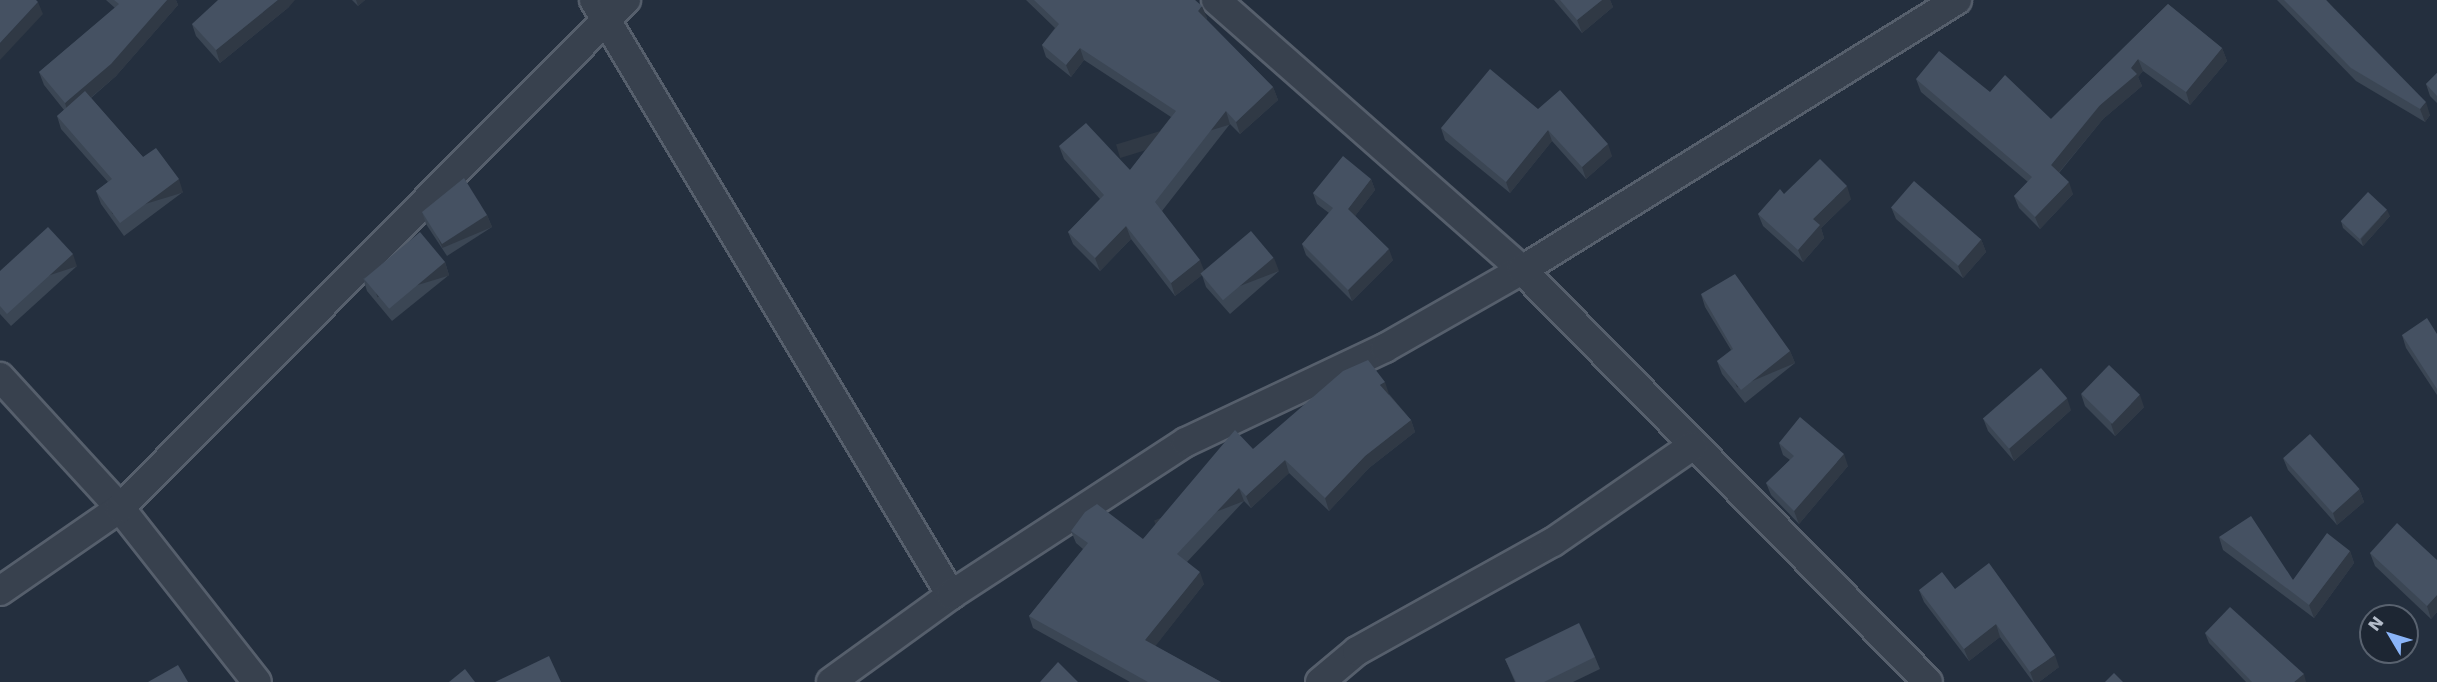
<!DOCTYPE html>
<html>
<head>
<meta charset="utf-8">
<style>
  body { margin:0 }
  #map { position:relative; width:2437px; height:682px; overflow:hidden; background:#242f3e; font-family:"DejaVu Sans",sans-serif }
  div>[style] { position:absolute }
  .roads { filter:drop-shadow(2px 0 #565f6c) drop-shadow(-2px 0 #565f6c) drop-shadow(0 2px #565f6c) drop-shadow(0 -2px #565f6c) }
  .street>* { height:28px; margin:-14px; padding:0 14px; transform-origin:14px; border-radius:14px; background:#38414e }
  .wall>* { inset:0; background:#3b4654 }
  .shaded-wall>* { inset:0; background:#303945; transform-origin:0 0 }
  .building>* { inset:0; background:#455162; transform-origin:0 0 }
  span { translate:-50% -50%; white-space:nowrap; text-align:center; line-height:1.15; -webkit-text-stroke:5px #1d2633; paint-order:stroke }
  .north { position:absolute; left:2359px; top:604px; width:60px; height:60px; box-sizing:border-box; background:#1d2633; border:2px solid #59626f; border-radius:50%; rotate:308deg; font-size:16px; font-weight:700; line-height:24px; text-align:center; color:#b4bcc9 }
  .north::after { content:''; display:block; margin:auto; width:21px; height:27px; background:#8ab4f8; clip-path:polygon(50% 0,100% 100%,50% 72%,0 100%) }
</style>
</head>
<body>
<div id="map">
  <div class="roads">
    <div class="street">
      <i style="left:594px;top:0;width:694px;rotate:59.04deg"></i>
      <i style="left:1216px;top:0;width:408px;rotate:41.4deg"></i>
      <i style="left:1522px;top:270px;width:578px;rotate:45.42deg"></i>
      <i style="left:0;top:377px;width:178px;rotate:47.5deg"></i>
      <i style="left:120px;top:508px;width:221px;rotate:51.8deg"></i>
      <i style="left:0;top:591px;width:146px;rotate:-34.7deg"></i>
      <i style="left:120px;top:508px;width:717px;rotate:-45.11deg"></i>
      <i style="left:831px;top:682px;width:148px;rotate:-35.9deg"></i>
      <i style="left:951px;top:595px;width:280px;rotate:-33.1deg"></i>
      <i style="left:1186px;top:442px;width:220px;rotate:-25.3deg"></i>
      <i style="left:1385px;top:348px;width:158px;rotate:-29.7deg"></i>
      <i style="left:1522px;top:270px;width:512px;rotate:-31.83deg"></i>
      <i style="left:1320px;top:682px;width:48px;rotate:-40deg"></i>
      <i style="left:1357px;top:651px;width:224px;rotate:-29.1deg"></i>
      <i style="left:1553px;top:542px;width:169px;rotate:-34.6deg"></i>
    </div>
  </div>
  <div class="wall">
    <i style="clip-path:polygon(106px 0,176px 0,178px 5px,116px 76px,91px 98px,143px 157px,183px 192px,124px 236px,101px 204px,96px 191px,108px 182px,61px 129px,57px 116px,64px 110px,44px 85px,39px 72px,115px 8px)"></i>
    <i style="clip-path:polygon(352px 0,365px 0,358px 6px)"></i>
    <i style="clip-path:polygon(1026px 0,1195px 0,1207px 18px,1206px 19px,1273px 87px,1278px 100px,1240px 134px,1230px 124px,1162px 211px,1204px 272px,1279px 271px,1230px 314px,1206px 287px,1202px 275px,1175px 296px,1131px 239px,1100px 271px,1073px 244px,1068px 232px,1100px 199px,1064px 159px,1059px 146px,1130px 170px,1171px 117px,1084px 60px,1071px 77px,1046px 57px,1042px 45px,1055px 28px)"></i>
    <i style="clip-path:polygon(1554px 0,1610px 0,1613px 7px,1582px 33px)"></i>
    <i style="clip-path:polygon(2277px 0,2326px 0,2430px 115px,2425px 122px,2356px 81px)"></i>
    <i style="clip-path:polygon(2168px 4px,2222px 48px,2227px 61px,2190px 105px,2143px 71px,2138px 77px,2142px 86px,2103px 119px,2059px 173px,2073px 194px,2040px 229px,2019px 208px,2014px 196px,2028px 182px,1921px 92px,1916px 79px,1990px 92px,2051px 119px)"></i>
    <i style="clip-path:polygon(289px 7px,220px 63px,196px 36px,192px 24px)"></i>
    <i style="clip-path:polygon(2437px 73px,2437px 103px,2430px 96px,2426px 84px)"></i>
    <i style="clip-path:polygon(1538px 109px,1612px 156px,1586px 179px,1552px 141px,1510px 193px,1445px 140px,1441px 128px)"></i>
    <i style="clip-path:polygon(1371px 179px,1375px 190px,1355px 216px,1393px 260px,1352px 301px,1306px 255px,1302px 244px,1329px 213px,1317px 204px,1313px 193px)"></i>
    <i style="clip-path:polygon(1784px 194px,1851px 199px,1821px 228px,1824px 238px,1803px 262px,1763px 226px,1758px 214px)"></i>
    <i style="clip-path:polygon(1891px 207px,1981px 239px,1986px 252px,1963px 278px,1896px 219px)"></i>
    <i style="clip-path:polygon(422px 212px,487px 215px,492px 227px,447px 256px,426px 224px)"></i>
    <i style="clip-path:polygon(2390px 216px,2363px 246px,2343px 228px,2341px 221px)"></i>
    <i style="clip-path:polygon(445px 262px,449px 275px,392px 321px,367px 291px,363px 278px)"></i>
    <i style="clip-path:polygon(77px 266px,11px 326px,0 314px,0 271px)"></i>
    <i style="clip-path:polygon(1701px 294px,1790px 351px,1795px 363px,1745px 403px,1722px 374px,1717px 361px,1731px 350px,1705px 307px)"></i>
    <i style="clip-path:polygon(2437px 334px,2437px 395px,2406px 348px,2402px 335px)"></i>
    <i style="clip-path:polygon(1389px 394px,1411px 420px,1415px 432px,1369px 468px,1329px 511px,1289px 473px,1251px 508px,1244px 501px,1187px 562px,1204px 584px,1155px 646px,1221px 682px,1130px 682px,1033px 628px,1029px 616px,1083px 549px,1076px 543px,1071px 531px,1143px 539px,1253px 449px)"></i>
    <i style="clip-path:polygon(2081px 394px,2144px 407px,2115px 436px,2085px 406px)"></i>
    <i style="clip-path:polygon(2071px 410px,2014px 461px,1988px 431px,1983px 418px)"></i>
    <i style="clip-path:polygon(1779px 443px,1848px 466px,1799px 524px,1771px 495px,1766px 483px,1790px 460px,1783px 455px)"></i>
    <i style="clip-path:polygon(2283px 458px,2359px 489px,2364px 502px,2337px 525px,2288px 470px)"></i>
    <i style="clip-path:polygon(2219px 537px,2293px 580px,2350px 551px,2354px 563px,2314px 618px,2223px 550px)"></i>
    <i style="clip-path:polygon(2370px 553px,2437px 560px,2437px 612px,2431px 619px,2375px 566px)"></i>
    <i style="clip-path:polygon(1955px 589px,2059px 667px,2039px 682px,2033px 682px,2000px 637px,1969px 661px,1924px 602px,1919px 590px)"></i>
    <i style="clip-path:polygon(2205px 633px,2306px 682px,2246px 682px,2209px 643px)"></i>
    <i style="clip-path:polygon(1595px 657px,1600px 669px,1573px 682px,1515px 682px,1505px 659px)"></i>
  </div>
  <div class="shaded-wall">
    <i style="clip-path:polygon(167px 0,176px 0,178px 5px,116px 76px,69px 116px,65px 103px)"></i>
    <i style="clip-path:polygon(278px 0,295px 0,289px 7px,220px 63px,216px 50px)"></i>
    <i style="clip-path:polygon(356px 0,365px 0,358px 6px)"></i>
    <i style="clip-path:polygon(1602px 0,1610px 0,1613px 7px,1582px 33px,1577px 20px)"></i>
    <i style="clip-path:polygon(38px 2px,43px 14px,0 60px,0 43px)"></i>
    <i style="clip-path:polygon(1202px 6px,1207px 18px,1203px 23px,1198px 11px)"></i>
    <i style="clip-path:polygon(1080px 48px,1084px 60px,1071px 77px,1066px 65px)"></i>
    <i style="clip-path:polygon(2222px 48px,2227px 61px,2190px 105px,2186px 92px)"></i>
    <i style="clip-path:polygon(2138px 59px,2143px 71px,2138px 77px,2142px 86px,2103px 119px,2055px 177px,2051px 165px)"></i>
    <i style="clip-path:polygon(1273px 87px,1278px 100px,1240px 134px,1236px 122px)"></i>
    <i style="clip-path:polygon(2426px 102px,2430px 115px,2425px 122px,2420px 109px)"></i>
    <i style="left:1226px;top:111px;width:14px;height:115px;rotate:73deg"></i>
    <i style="clip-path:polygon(1548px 130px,1552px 141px,1510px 193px,1506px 182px)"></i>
    <i style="clip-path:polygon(1608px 144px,1612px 156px,1586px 179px,1582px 167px)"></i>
    <i style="left:179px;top:179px;width:14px;height:74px;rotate:73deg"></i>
    <i style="clip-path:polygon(1371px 179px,1375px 190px,1352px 220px,1348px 209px)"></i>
    <i style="clip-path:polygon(2069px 182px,2073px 194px,2040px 229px,2035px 217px)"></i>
    <i style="clip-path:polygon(1847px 186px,1851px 199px,1821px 228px,1824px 238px,1803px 262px,1798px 250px,1813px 219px)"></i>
    <i style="clip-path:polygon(2387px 210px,2390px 216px,2363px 246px,2361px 239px)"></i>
    <i style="left:487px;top:215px;width:13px;height:54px;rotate:67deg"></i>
    <i style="clip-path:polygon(1126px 226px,1131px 239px,1100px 271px,1095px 258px)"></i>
    <i style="clip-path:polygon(1981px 239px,1986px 252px,1963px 278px,1958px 266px)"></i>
    <i style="clip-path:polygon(1389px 249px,1393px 260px,1352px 301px,1348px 290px)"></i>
    <i style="left:73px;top:254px;width:13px;height:89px;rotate:72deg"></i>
    <i style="left:1274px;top:258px;width:14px;height:65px;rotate:69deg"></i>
    <i style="clip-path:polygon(1200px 260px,1205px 273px,1175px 296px,1171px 283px)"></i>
    <i style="left:445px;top:262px;width:14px;height:75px;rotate:73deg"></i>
    <i style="left:1790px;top:351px;width:13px;height:63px;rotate:67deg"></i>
    <i style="clip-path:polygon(1385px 382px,1389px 394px,1385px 398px,1380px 385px)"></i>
    <i style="clip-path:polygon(2140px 395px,2144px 407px,2115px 436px,2111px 424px)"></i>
    <i style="clip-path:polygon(2067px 398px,2071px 410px,2014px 461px,2009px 448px)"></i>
    <i style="clip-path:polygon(1411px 420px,1415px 432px,1369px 468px,1329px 511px,1325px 498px,1365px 456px)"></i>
    <i style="clip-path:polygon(1844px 454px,1848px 466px,1799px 524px,1794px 511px)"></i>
    <i style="clip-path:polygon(1285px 460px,1289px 473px,1251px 508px,1246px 496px)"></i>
    <i style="left:1239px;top:488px;width:14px;height:91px;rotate:69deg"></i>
    <i style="clip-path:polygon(2359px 489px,2364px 502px,2337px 525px,2333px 513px)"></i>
    <i style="clip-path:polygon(2350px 551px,2354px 563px,2314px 618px,2309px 605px)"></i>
    <i style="clip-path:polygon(1200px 572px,1204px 584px,1150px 653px,1145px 640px)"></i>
    <i style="clip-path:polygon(2437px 595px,2437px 612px,2431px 619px,2427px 606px)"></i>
    <i style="clip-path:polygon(1996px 624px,2000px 637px,1969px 661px,1964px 649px)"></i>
    <i style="clip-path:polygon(2055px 655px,2059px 667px,2039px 682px,2034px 682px,2030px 672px)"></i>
    <i style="clip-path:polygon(2304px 674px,2306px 682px,2294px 682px)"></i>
  </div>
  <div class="building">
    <i style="clip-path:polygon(0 0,36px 0,38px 2px,0 43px)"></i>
    <i style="clip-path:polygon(114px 0,167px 0,111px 64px,65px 103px,39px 72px,119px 4px)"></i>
    <i style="clip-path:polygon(218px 0,278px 0,216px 50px,192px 24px)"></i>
    <i style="clip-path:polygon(1034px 0,1195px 0,1202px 6px,1198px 11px,1273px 87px,1236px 122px,1226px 111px,1155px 202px,1200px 260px,1171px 283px,1126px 226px,1095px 258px,1068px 232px,1104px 195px,1059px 146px,1086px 123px,1130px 170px,1176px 111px,1080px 48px,1066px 65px,1042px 45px,1059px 24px)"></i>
    <i style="clip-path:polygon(1560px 0,1602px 0,1577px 20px)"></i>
    <i style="clip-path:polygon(2284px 0,2326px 0,2426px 102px,2420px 109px,2351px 68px)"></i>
    <i style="clip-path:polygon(2168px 4px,2222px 48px,2186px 92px,2138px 59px,2131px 68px,2137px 74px,2099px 106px,2051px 165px,2069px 182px,2035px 217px,2014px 196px,2032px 177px,1916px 79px,1939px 51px,1990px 92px,2005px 75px,2051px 119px)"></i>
    <i style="clip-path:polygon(1490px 69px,1538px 109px,1560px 90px,1608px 144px,1582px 167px,1548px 130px,1506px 182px,1441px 128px)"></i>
    <i style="clip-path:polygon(2437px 73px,2437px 96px,2426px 84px)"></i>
    <i style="clip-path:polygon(85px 91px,143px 157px,156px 148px,179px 179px,120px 223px,96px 191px,112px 179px,57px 116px)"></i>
    <i style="clip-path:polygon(1343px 156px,1371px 179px,1348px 209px,1389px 249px,1348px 290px,1302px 244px,1333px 208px,1313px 193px)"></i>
    <i style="clip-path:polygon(1820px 159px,1847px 186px,1813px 219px,1820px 225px,1798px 250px,1758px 214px,1780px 189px,1784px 194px)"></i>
    <i style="clip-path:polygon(464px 178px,487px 215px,442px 244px,422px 212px)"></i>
    <i style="left:1914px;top:181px;width:89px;height:35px;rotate:41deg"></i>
    <i style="left:2368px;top:192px;width:26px;height:40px;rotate:43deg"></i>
    <i style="clip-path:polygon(48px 227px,73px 254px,7px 314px,0 306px,0 271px)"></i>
    <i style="left:1251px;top:231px;width:35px;height:66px;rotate:50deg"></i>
    <i style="left:420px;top:232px;width:39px;height:73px;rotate:50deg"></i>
    <i style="clip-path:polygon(1735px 274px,1790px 351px,1741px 390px,1717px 361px,1733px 349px,1701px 294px)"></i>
    <i style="clip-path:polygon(2427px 318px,2437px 334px,2437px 389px,2402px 335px)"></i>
    <i style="clip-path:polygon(1368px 360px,1385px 382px,1380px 385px,1411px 420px,1365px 456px,1325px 498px,1285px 460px,1246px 496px,1239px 488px,1177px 554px,1200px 572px,1145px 640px,1221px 682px,1148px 682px,1029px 616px,1088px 543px,1071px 531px,1085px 512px,1097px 504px,1143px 539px,1235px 430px,1253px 449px,1343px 371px)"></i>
    <i style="left:2109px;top:365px;width:43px;height:40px;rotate:44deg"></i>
    <i style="left:2041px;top:368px;width:40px;height:77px;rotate:49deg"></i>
    <i style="clip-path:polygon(1800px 417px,1844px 454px,1794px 511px,1766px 483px,1794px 456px,1779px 443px)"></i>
    <i style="left:2310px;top:434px;width:74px;height:36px;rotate:48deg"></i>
    <i style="clip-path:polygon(2251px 516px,2293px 580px,2327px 533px,2350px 551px,2309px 605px,2219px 537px)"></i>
    <i style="clip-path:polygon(2397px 523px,2437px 560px,2437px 595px,2427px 606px,2370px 553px)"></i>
    <i style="clip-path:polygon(1989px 563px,2055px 655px,2030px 672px,1996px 624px,1964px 649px,1919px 590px,1942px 572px,1955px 589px)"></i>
    <i style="clip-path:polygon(2230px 607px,2304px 674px,2294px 682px,2252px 682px,2205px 633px)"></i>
    <i style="clip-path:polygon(1579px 623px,1595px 657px,1544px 682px,1516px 682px,1505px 659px)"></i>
    <i style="clip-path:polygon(549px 656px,561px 682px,495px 682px)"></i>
    <i style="clip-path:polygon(1058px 662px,1078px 682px,1040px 682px)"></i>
    <i style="clip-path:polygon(178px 665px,188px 682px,148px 682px)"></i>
    <i style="clip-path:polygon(465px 669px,475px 682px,449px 682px)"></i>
    <i style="clip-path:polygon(2114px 673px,2123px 682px,2105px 682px)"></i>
  </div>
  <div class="north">N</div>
</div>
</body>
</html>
